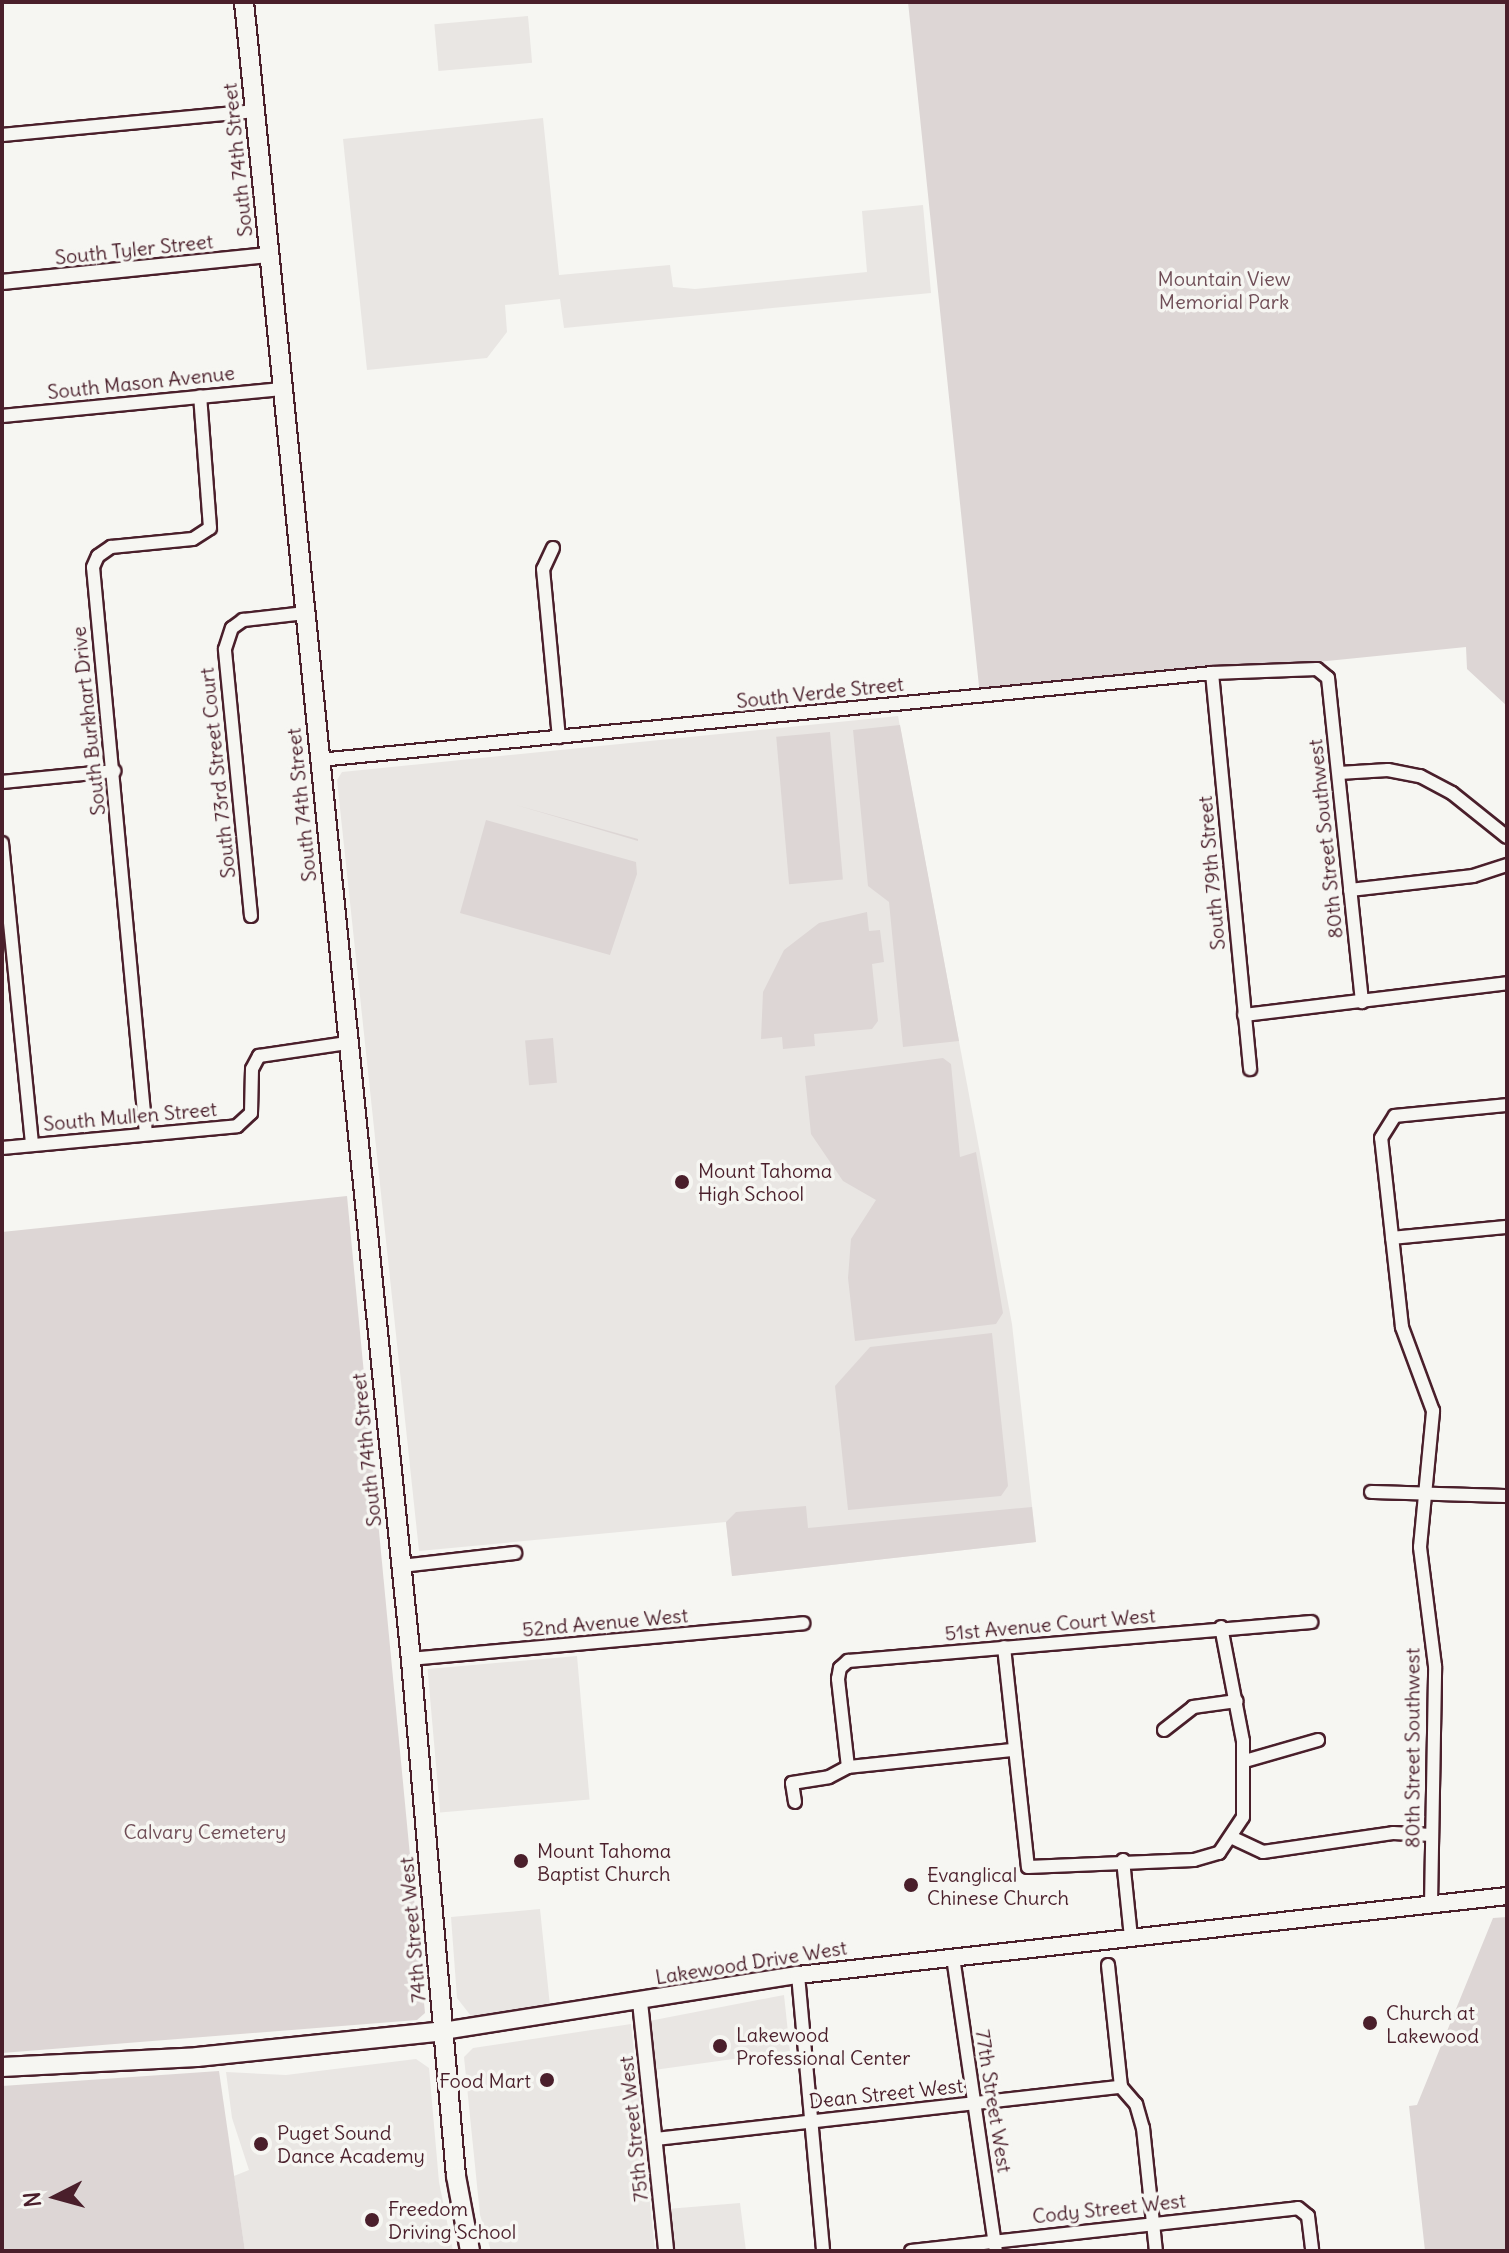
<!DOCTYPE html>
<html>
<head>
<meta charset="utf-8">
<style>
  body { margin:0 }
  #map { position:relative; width:1509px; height:2253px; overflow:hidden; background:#f6f6f2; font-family:Delius,sans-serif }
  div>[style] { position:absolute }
  .built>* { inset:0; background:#e9e6e3; transform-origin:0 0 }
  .green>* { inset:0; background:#ddd6d5; transform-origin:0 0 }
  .roads { filter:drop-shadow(2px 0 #4a1f2b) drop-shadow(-2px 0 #4a1f2b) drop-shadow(0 2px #4a1f2b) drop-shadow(0 -2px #4a1f2b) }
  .minor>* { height:12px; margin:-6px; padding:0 6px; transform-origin:6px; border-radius:6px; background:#f6f6f2 }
  .tertiary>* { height:14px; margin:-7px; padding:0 7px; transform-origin:7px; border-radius:7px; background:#f6f6f2 }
  .secondary>* { height:16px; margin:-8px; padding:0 8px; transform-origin:8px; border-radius:8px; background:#f6f6f2 }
  .primary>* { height:18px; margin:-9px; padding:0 9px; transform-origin:9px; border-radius:9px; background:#f6f6f2 }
  .dots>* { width:22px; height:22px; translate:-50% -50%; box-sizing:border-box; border:4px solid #f6f6f2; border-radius:50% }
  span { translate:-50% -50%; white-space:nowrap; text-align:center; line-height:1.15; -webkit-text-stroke:7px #f6f6f2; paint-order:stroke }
  .street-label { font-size:20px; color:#4a1f2b }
  .park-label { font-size:20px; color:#6f4d56 }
  .poi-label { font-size:20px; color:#4a1f2b }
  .left { translate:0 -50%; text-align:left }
  .right { translate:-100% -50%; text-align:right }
  .frame { position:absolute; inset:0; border:4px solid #4a1f2b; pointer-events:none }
  .north { position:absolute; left:16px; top:2157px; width:80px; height:80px; -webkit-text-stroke:6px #f6f6f2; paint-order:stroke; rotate:264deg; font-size:22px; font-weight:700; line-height:32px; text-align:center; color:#4a1f2b }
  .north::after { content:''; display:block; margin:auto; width:28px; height:36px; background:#4a1f2b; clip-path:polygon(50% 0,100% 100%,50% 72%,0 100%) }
</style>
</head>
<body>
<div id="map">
  <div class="built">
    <i style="left:528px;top:16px;width:47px;height:94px;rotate:85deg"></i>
    <i style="clip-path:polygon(543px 118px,559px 275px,670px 265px,673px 287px,695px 289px,867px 272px,862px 211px,923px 205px,931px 293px,564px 328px,560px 299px,505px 305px,507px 332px,487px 358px,367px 370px,343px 139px)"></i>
    <i style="clip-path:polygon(898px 716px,1012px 1324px,1036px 1542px,732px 1576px,726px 1522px,419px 1551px,337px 780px,342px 772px)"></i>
    <i style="left:577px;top:1656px;width:144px;height:150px;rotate:85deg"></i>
    <i style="clip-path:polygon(540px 1909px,550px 2006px,471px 2016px,457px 1998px,451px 1917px)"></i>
    <i style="clip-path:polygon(784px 1995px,790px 2051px,654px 2070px,649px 2021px)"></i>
    <i style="clip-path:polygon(631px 2024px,655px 2251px,491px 2251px,480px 2215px,464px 2057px,473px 2048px)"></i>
    <i style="clip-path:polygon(416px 2059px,429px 2068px,439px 2182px,453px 2251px,245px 2251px,234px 2176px,249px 2170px,232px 2118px,226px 2072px,286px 2075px)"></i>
    <i style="clip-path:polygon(740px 2203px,746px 2251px,673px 2251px,667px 2209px)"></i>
  </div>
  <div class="green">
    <i style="clip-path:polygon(908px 2px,1507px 2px,1507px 706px,1467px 669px,1466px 647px,980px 696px)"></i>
    <i style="clip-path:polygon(900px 725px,959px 1041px,903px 1047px,889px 902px,868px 886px,853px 730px)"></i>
    <i style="left:830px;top:732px;width:148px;height:54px;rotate:85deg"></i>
    <i style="clip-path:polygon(516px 805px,638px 839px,638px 841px)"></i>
    <i style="clip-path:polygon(486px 820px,636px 862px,637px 874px,610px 955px,460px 913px)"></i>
    <i style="clip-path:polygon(867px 912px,869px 931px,880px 930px,884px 962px,872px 964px,878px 1021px,872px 1029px,814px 1034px,815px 1046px,783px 1049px,782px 1037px,761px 1039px,763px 992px,784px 950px,819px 923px)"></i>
    <i style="left:553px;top:1038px;width:45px;height:28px;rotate:85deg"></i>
    <i style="clip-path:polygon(943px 1058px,951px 1064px,960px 1157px,976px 1152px,1003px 1313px,996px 1324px,855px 1341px,848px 1278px,851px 1239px,876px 1200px,843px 1181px,811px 1134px,805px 1076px)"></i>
    <i style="clip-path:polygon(347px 1196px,425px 2013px,417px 2020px,2px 2053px,2px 1232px)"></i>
    <i style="clip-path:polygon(992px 1333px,1008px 1486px,1001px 1496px,848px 1510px,835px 1386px,870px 1347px)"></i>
    <i style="clip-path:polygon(806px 1506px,808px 1528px,1032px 1507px,1036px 1542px,732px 1576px,726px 1522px,736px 1512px)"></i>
    <i style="clip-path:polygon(1507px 1917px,1507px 2251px,1425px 2251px,1409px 2106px,1417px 2105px,1493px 1918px)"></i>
    <i style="clip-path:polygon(219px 2071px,245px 2251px,2px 2251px,2px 2086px)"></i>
  </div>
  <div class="roads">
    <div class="minor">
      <i style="left:2px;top:135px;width:254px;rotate:-5.4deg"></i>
      <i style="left:2px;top:416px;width:283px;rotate:-5.5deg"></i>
      <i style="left:553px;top:548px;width:23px;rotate:115deg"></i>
      <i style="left:543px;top:569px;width:169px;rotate:84.6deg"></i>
      <i style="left:1212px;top:673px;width:398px;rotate:84.5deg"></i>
      <i style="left:319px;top:760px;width:897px;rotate:-5.56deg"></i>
      <i style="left:1212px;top:673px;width:105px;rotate:-2.2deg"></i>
      <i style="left:1317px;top:669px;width:14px;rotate:39deg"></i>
      <i style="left:1328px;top:678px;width:326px;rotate:84deg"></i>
      <i style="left:1339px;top:773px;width:49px;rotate:-3.5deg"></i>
      <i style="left:1388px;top:770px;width:33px;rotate:11deg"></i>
      <i style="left:1420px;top:776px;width:36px;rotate:28deg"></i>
      <i style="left:1452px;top:793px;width:70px;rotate:38.7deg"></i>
      <i style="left:2px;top:782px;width:113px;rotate:-5.6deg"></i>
      <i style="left:2px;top:843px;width:303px;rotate:84.3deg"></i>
      <i style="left:1350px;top:890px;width:124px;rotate:-6.5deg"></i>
      <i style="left:1473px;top:876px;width:36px;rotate:-18deg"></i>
      <i style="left:251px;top:916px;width:268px;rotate:-95.6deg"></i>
      <i style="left:225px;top:649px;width:22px;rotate:-72deg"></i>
      <i style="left:232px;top:628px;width:14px;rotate:-36deg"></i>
      <i style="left:243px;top:620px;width:61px;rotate:-6.5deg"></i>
      <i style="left:1244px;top:1015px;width:265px;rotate:-6.9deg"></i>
      <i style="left:146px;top:1134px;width:569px;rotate:-95.34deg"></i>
      <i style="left:93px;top:567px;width:12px;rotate:-66deg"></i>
      <i style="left:98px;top:556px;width:16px;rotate:-35deg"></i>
      <i style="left:111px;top:547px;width:82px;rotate:-5.6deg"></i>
      <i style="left:193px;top:539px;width:20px;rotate:-33deg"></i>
      <i style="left:210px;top:528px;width:132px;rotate:-94.3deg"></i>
      <i style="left:2px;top:1148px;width:236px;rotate:-5.3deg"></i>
      <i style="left:237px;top:1126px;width:19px;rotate:-43deg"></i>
      <i style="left:251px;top:1113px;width:44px;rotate:-88.7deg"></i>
      <i style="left:252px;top:1069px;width:15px;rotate:-62deg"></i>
      <i style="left:259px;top:1056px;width:89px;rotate:-8.4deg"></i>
      <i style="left:1392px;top:1238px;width:116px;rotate:-5.5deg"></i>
      <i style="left:1371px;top:1492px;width:136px;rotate:1.7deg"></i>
      <i style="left:401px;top:1566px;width:115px;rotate:-6.5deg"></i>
      <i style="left:1004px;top:1647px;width:221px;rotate:83.8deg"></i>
      <i style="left:1028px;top:1867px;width:166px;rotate:-2.4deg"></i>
      <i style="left:1194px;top:1860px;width:26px;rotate:-16deg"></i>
      <i style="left:1219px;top:1853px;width:43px;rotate:-56.3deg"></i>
      <i style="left:1243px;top:1817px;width:76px;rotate:-90deg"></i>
      <i style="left:1243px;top:1741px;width:116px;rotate:-100.9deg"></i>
      <i style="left:410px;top:1659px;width:395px;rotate:-5.2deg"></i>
      <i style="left:1164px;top:1730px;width:37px;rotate:-38deg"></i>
      <i style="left:1193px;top:1707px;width:44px;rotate:-7.8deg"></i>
      <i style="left:1245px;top:1761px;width:76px;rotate:-16deg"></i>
      <i style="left:848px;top:1767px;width:89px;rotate:-96.5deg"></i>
      <i style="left:838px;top:1679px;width:11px;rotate:-80deg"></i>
      <i style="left:840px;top:1668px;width:11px;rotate:-41deg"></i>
      <i style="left:848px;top:1661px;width:465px;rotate:-4.8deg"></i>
      <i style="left:795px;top:1802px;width:19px;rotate:-99deg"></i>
      <i style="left:792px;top:1783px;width:37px;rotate:-9deg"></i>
      <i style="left:829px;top:1777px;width:21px;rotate:-28deg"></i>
      <i style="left:848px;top:1767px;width:166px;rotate:-5.9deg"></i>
      <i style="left:1233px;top:1838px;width:33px;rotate:25deg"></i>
      <i style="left:1263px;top:1852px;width:131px;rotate:-8.3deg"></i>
      <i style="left:1393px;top:1833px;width:39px;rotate:3deg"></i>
      <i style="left:1123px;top:1860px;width:77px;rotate:84.1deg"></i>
      <i style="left:1431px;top:1905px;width:239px;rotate:-89deg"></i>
      <i style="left:1435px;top:1666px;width:120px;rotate:-97.2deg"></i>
      <i style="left:1420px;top:1547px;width:137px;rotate:-84.5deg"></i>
      <i style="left:1433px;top:1411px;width:90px;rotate:-110.3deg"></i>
      <i style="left:1402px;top:1327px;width:190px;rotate:-96.3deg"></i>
      <i style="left:1381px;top:1138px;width:26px;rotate:-58deg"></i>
      <i style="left:1395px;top:1116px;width:113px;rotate:-5.6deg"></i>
      <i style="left:953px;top:1957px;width:297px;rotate:81.7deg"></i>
      <i style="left:1108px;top:1965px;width:123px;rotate:83.9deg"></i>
      <i style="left:1121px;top:2087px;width:23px;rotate:49deg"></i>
      <i style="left:1136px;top:2104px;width:25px;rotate:74deg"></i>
      <i style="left:1143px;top:2128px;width:124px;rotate:84deg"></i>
      <i style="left:798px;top:1975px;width:277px;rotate:84.8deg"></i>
      <i style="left:655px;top:2139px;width:469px;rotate:-6.4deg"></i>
      <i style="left:911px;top:2251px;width:389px;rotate:-6.3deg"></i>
      <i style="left:1298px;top:2208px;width:13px;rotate:39deg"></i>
      <i style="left:1308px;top:2216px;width:35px;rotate:83deg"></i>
    </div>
    <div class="tertiary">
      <i style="left:2px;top:282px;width:268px;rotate:-5.8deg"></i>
      <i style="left:640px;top:2002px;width:250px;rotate:84deg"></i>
    </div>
    <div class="secondary">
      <i style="left:443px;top:2031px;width:359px;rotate:-9deg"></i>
      <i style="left:798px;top:1975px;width:713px;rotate:-6.36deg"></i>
    </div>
    <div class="primary">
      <i style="left:244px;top:2px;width:1667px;rotate:84.25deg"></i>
      <i style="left:411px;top:1661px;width:517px;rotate:85.01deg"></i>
      <i style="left:456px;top:2176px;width:76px;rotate:79.4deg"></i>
      <i style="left:2px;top:2067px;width:195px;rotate:-2.9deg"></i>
      <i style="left:197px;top:2057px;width:247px;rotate:-6deg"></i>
    </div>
  </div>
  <div class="dots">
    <i style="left:682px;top:1182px;background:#4a1f2b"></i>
    <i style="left:521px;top:1861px;background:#4a1f2b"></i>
    <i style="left:911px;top:1885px;background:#4a1f2b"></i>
    <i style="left:1370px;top:2023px;background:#4a1f2b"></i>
    <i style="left:720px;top:2046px;background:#4a1f2b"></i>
    <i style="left:547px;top:2080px;background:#4a1f2b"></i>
    <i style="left:261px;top:2144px;background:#4a1f2b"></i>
    <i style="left:372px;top:2220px;background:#4a1f2b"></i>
  </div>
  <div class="street-label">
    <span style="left:237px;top:160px;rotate:-96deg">South 74th Street</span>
    <span style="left:134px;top:249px;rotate:-6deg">South Tyler Street</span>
    <span style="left:141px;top:382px;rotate:-6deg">South Mason Avenue</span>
    <span style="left:820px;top:692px;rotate:-6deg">South Verde Street</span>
    <span style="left:88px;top:721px;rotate:-96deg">South Burkhart Drive</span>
    <span style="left:217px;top:773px;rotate:-96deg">South 73rd Street Court</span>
    <span style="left:301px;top:805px;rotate:-96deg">South 74th Street</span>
    <span style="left:1325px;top:839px;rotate:-96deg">80th Street Southwest</span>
    <span style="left:1211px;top:873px;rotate:-95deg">South 79th Street</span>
    <span style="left:130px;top:1116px;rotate:-5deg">South Mullen Street</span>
    <span style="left:366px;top:1450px;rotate:-96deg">South 74th Street</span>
    <span style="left:605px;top:1622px;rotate:-5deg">52nd Avenue West</span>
    <span style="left:1050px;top:1624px;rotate:-5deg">51st Avenue Court West</span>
    <span style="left:1412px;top:1748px;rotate:-90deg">80th Street Southwest</span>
    <span style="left:412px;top:1930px;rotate:-95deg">74th Street West</span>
    <span style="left:751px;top:1962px;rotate:-9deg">Lakewood Drive West</span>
    <span style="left:886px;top:2093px;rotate:-6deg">Dean Street West</span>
    <span style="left:994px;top:2101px;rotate:81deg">77th Street West</span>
    <span style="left:633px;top:2129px;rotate:-96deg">75th Street West</span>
    <span style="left:1109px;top:2208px;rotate:-6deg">Cody Street West</span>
  </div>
  <div class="park-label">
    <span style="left:1224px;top:290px">Mountain View<br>Memorial Park</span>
    <span style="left:205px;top:1831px">Calvary Cemetery</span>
  </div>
  <div class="poi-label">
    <span class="left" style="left:698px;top:1182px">Mount Tahoma<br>High School</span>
    <span class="left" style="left:537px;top:1862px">Mount Tahoma<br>Baptist Church</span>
    <span class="left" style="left:927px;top:1886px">Evanglical<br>Chinese Church</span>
    <span class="left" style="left:1386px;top:2024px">Church at<br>Lakewood</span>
    <span class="left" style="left:736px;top:2046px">Lakewood<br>Professional Center</span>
    <span class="right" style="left:531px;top:2080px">Food Mart</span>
    <span class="left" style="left:277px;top:2144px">Puget Sound<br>Dance Academy</span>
    <span class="left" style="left:388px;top:2220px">Freedom<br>Driving School</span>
  </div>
  <div class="frame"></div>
  <div class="north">N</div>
</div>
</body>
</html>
